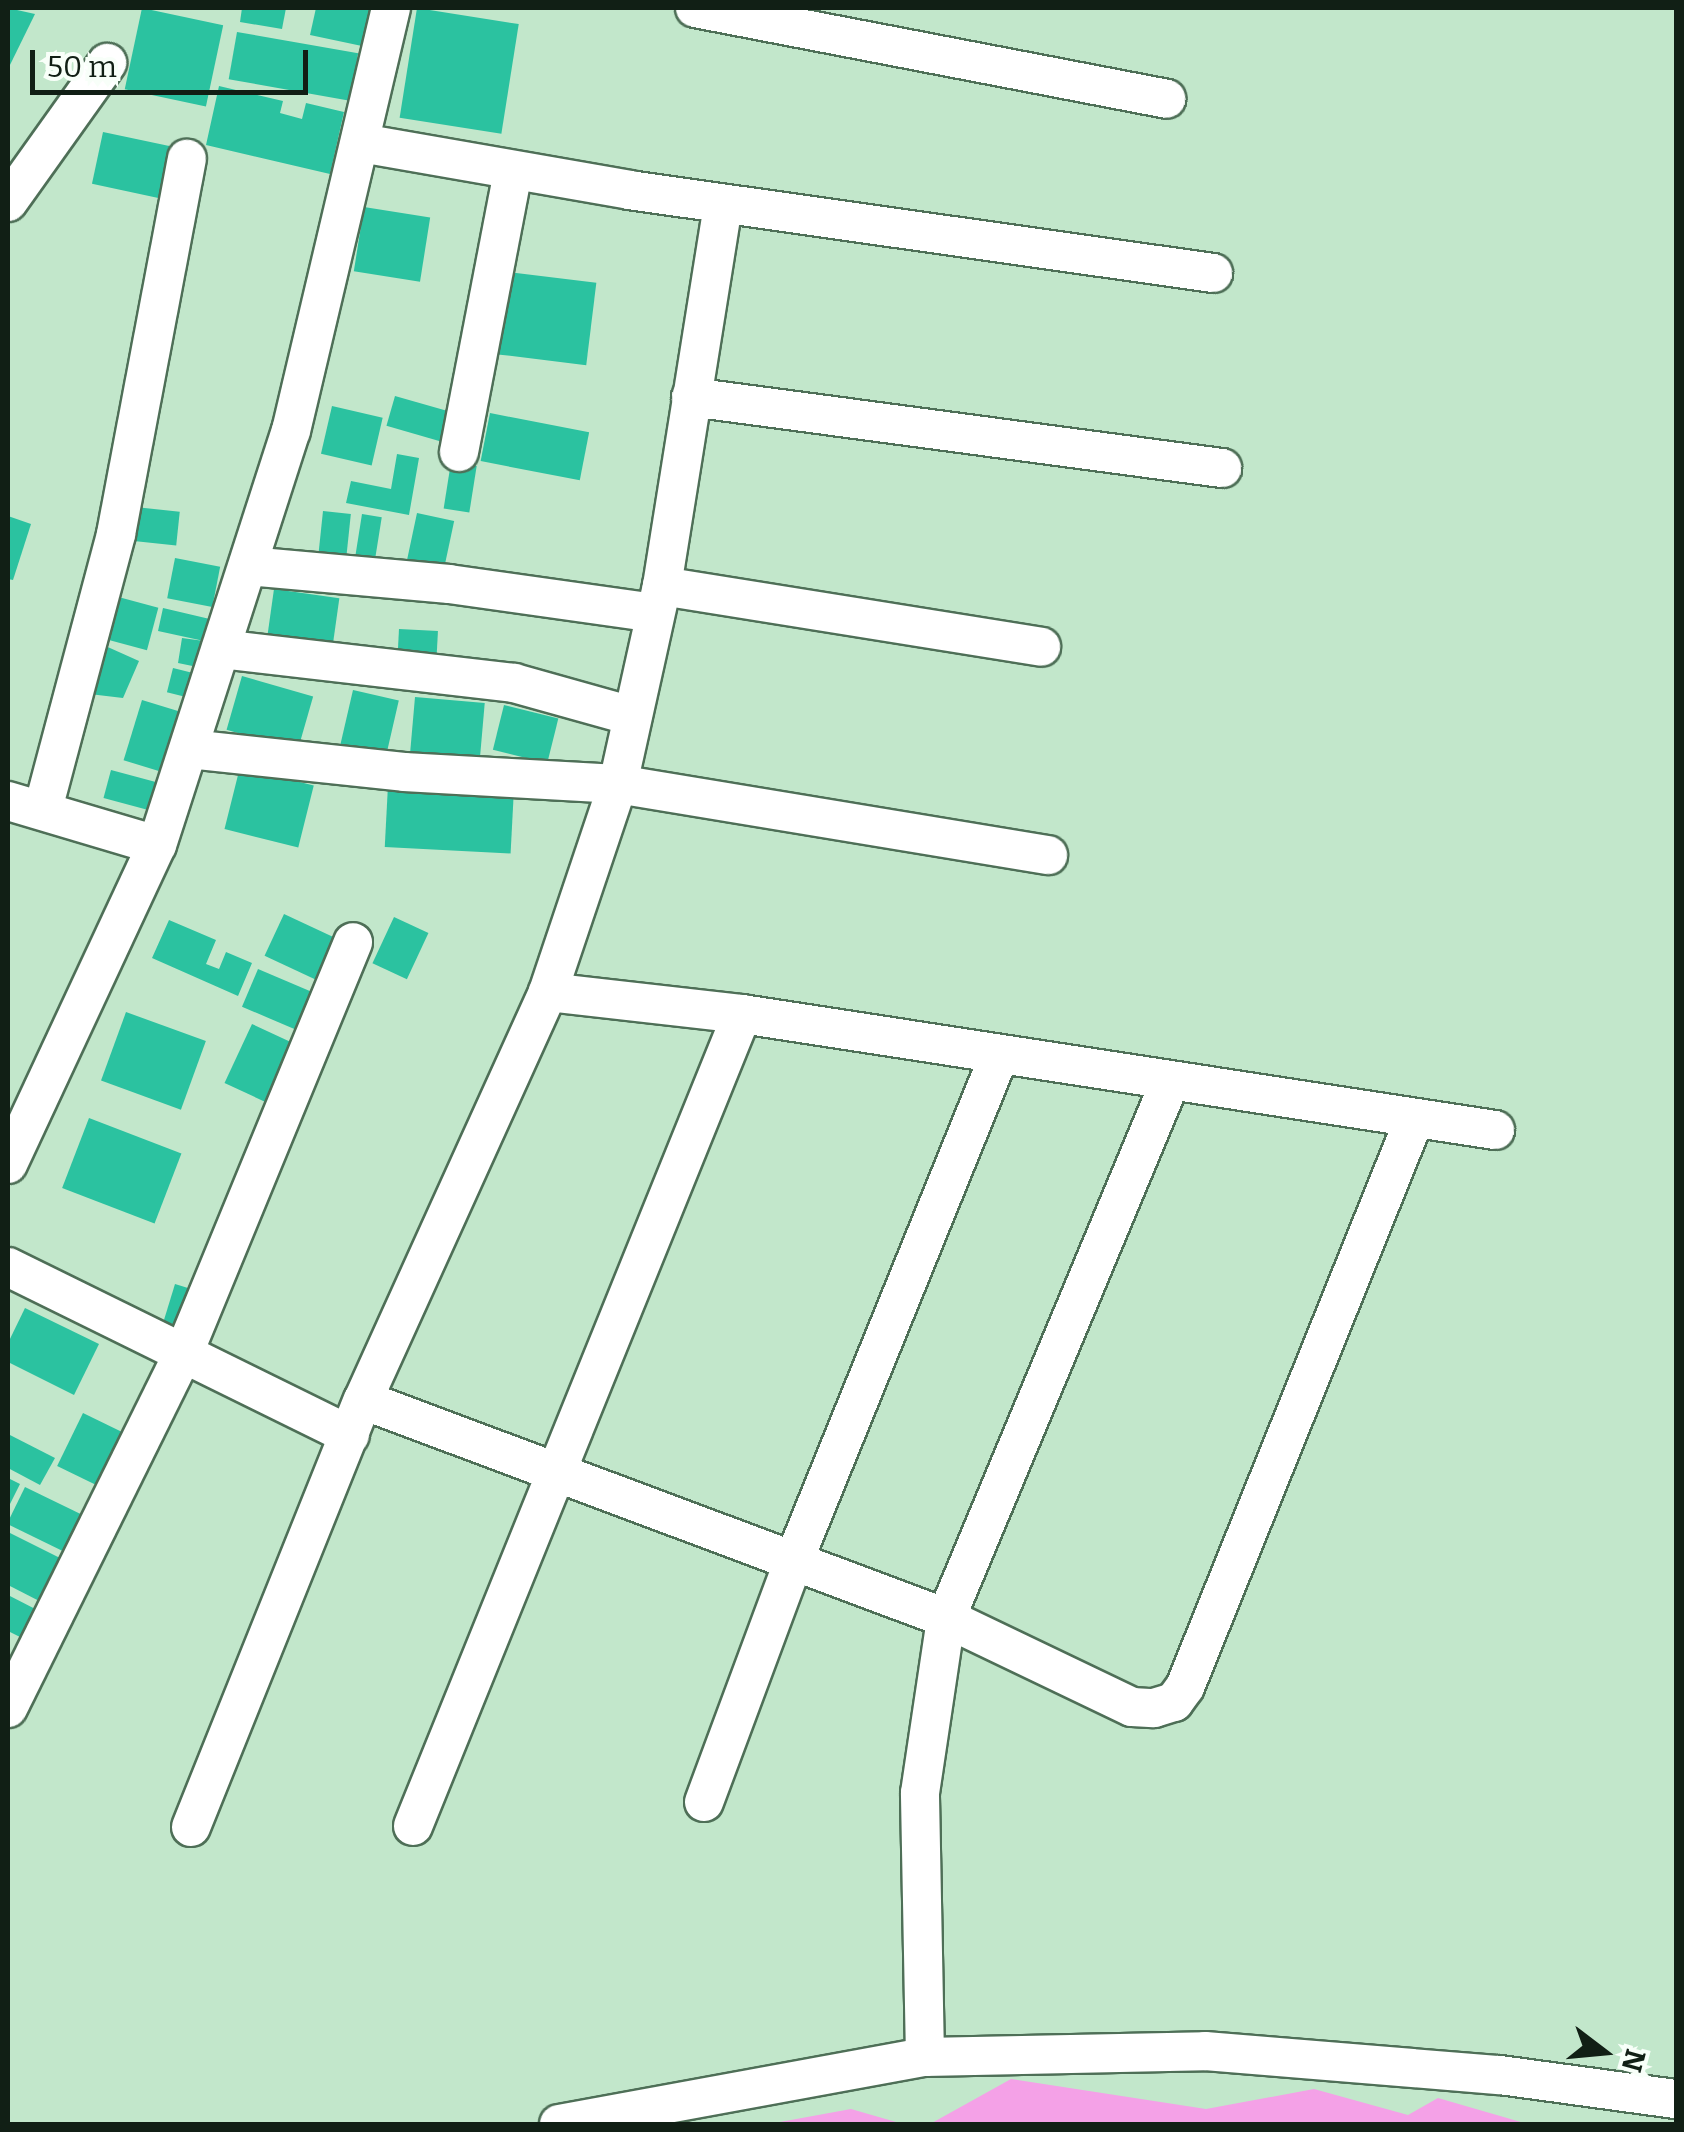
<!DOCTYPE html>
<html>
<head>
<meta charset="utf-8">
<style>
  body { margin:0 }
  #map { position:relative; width:1684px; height:2132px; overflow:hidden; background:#c2e7cb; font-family:Bitter,serif }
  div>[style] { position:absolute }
  .water>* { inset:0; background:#f4a1e7 }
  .building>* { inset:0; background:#2bc2a0; transform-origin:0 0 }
  .roads { filter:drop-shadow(2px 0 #4e6f57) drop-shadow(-2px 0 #4e6f57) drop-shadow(0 2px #4e6f57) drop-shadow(0 -2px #4e6f57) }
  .minor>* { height:38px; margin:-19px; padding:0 19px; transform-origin:19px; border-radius:19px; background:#fff }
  span { translate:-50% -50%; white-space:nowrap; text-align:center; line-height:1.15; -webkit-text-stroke:10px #f8fff9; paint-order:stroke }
  .frame { position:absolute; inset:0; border:10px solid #111f15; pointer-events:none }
  .north { position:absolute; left:1554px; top:2002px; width:100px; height:100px; -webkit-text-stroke:8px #f8fff9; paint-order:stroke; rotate:106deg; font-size:28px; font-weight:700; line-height:40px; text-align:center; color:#111f15 }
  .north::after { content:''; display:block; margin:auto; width:35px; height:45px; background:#111f15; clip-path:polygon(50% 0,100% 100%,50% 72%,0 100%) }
  .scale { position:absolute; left:30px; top:50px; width:278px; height:45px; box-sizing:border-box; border:5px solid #111f15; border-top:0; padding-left:12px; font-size:30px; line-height:35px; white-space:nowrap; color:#111f15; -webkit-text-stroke:8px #f8fff9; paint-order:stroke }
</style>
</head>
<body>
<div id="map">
  <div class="water">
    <i style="clip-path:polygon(1011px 2079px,1206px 2109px,1314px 2089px,1408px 2115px,1438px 2098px,1528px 2124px,930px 2124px)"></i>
    <i style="clip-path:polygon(851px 2109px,903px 2124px,769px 2124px)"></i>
  </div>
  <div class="building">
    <i style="clip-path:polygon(8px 8px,35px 14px,8px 69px)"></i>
    <i style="left:142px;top:8px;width:83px;height:83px;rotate:12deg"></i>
    <i style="clip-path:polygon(242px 8px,286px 8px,282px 29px,240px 22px)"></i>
    <i style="clip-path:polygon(316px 8px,371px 8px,362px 46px,310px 35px)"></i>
    <i style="left:417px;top:8px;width:103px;height:111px;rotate:9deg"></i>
    <i style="left:237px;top:32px;width:123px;height:48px;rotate:10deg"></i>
    <i style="clip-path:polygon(219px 86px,283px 101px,280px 113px,302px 119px,306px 103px,344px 112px,330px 174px,206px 145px)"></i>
    <i style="left:103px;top:132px;width:75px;height:53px;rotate:12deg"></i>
    <i style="left:364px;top:207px;width:67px;height:65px;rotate:9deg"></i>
    <i style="left:508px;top:272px;width:89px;height:83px;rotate:7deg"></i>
    <i style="left:395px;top:396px;width:62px;height:31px;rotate:16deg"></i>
    <i style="left:332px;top:406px;width:52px;height:49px;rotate:13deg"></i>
    <i style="left:490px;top:413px;width:101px;height:49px;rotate:11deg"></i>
    <i style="clip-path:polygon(397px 454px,419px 458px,409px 515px,346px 503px,351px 481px,391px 489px)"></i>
    <i style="left:451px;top:462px;width:26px;height:47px;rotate:9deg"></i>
    <i style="left:135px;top:507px;width:45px;height:34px;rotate:6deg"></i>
    <i style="left:323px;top:511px;width:28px;height:51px;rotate:6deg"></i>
    <i style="left:417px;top:513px;width:38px;height:51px;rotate:12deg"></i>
    <i style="left:362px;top:514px;width:20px;height:43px;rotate:9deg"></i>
    <i style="clip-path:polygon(8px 516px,31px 524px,13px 580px,8px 579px)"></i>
    <i style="left:175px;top:558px;width:46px;height:41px;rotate:11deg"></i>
    <i style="left:274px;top:589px;width:66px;height:46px;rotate:8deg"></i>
    <i style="left:111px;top:595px;width:49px;height:44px;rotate:15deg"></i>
    <i style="clip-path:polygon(163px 608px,214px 620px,207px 669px,178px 663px,182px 638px,204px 641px,158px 631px)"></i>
    <i style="left:399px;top:629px;width:39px;height:32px;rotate:3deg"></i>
    <i style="clip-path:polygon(101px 644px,139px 661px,123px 698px,81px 693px)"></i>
    <i style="left:173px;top:668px;width:33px;height:25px;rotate:14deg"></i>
    <i style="left:242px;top:676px;width:74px;height:56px;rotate:16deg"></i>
    <i style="left:353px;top:690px;width:47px;height:56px;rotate:13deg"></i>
    <i style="left:415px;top:697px;width:70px;height:56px;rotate:5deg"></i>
    <i style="left:142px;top:700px;width:47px;height:63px;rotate:17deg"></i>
    <i style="left:504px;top:705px;width:56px;height:46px;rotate:14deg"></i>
    <i style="left:240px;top:767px;width:76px;height:64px;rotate:14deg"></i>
    <i style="left:111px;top:770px;width:55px;height:29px;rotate:15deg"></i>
    <i style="left:388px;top:785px;width:126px;height:62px;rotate:3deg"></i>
    <i style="left:284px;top:914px;width:65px;height:46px;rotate:25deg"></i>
    <i style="left:394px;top:917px;width:38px;height:51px;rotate:25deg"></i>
    <i style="clip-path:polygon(169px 920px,216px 940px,206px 964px,219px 969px,226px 952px,252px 963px,238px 996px,152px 958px)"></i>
    <i style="left:258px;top:969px;width:69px;height:41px;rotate:23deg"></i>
    <i style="left:126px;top:1012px;width:85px;height:73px;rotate:20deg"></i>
    <i style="left:252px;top:1024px;width:51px;height:65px;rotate:25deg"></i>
    <i style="left:89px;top:1118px;width:99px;height:75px;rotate:21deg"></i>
    <i style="left:175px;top:1284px;width:28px;height:39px;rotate:17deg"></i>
    <i style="clip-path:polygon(25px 1308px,99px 1344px,74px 1395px,8px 1362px,8px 1343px)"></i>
    <i style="left:83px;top:1413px;width:52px;height:59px;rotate:26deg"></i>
    <i style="clip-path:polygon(8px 1434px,55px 1458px,40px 1485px,8px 1468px)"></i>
    <i style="clip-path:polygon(8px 1478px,20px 1484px,8px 1508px)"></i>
    <i style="left:25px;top:1487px;width:71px;height:41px;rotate:26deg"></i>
    <i style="clip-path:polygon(8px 1532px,70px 1563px,49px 1606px,8px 1585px)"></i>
    <i style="clip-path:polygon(8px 1595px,43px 1613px,28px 1641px,8px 1631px)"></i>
  </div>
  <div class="roads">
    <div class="minor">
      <i style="left:695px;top:8px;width:480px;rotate:10.9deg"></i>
      <i style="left:361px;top:143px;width:272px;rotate:9.9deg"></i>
      <i style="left:629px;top:190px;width:590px;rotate:8.09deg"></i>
      <i style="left:8px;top:202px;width:171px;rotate:-54.5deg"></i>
      <i style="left:691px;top:397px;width:536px;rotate:7.62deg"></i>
      <i style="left:459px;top:452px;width:286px;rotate:-79.1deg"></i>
      <i style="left:248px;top:566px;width:202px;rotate:5.1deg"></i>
      <i style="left:449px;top:584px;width:208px;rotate:8deg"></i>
      <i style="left:662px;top:586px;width:384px;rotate:9.1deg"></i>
      <i style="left:221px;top:649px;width:295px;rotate:6.6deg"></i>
      <i style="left:514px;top:683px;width:123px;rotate:15.6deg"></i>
      <i style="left:189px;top:749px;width:216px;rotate:6.1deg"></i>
      <i style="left:404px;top:772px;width:214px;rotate:3.2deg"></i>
      <i style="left:618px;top:784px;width:436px;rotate:9.4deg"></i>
      <i style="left:8px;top:801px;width:155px;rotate:16.5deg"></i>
      <i style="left:43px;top:809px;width:285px;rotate:-75.1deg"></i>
      <i style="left:116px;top:534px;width:382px;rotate:-79.3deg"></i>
      <i style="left:548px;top:992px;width:195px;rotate:6.5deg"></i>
      <i style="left:742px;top:1014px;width:762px;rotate:8.76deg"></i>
      <i style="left:8px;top:1164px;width:352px;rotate:-65deg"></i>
      <i style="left:157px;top:845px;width:435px;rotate:-72.1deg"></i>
      <i style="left:291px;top:431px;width:435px;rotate:-76.7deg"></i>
      <i style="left:8px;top:1267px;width:381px;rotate:26.2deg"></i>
      <i style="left:363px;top:1400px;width:622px;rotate:20.5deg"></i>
      <i style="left:946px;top:1618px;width:206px;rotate:25.6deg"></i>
      <i style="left:1132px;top:1707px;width:22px;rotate:3deg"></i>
      <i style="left:1154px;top:1708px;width:21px;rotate:-17deg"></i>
      <i style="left:1174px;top:1702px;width:19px;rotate:-54deg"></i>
      <i style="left:1185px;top:1687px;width:611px;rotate:-68.01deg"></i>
      <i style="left:8px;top:1708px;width:399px;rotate:-63.7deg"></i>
      <i style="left:185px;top:1350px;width:441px;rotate:-67.6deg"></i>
      <i style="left:704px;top:1802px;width:258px;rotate:-69.6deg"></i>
      <i style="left:794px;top:1560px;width:544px;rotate:-67.87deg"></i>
      <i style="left:413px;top:1826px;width:876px;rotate:-67.94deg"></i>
      <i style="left:191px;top:1827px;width:460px;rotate:-68.1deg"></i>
      <i style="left:363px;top:1400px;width:448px;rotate:-65.6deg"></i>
      <i style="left:548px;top:992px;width:219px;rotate:-71.4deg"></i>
      <i style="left:618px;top:784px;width:203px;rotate:-77.5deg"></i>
      <i style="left:662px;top:586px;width:387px;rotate:-80.9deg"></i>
      <i style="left:925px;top:2057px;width:264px;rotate:-91.1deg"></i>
      <i style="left:920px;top:1793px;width:177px;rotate:-81.5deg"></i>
      <i style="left:946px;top:1618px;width:581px;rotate:-67.32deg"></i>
      <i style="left:559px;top:2124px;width:372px;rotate:-10.4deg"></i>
      <i style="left:925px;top:2057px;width:280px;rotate:-1.2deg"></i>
      <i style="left:1205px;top:2051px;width:296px;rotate:4.7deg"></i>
      <i style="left:1500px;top:2075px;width:178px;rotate:7.8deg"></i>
    </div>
  </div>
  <div class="frame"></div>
  <div class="north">N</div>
  <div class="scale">50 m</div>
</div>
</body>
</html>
